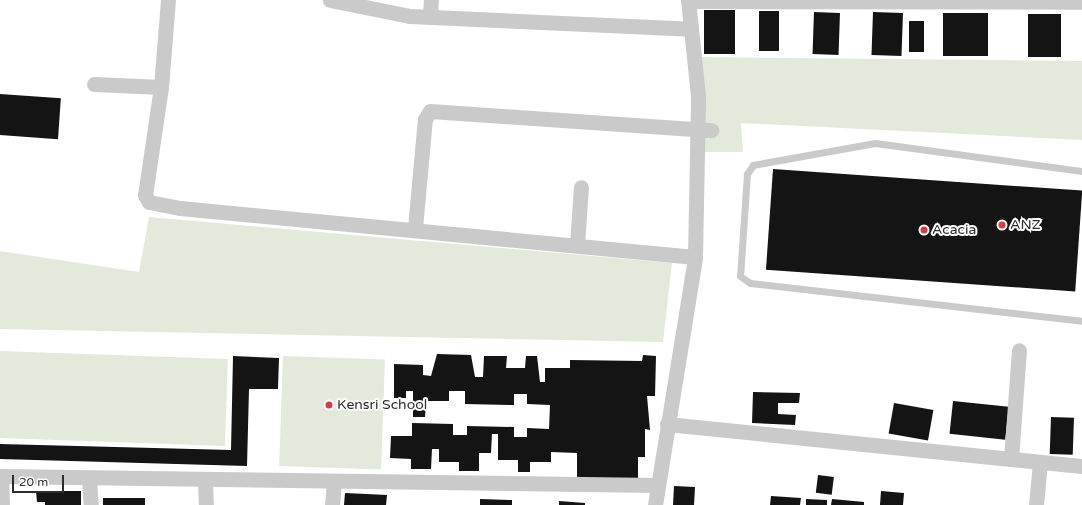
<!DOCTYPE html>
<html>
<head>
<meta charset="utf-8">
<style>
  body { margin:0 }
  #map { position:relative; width:1082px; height:505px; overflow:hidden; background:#fff; font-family:"Varela Round",sans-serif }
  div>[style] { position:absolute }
  .green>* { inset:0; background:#e3eadc; transform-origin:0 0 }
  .building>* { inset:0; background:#141414; transform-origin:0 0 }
  .service>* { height:7px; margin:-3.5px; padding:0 3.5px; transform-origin:3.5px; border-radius:3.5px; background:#cacaca }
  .minor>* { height:15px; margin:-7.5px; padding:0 7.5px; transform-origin:7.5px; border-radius:7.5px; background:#cacaca }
  .dots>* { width:11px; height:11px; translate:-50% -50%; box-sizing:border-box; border:2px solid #fff; border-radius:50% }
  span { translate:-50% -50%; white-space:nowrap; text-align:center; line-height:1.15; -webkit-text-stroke:4px #fff; paint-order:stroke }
  .poi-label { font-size:14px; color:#2d2d2d }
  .left { translate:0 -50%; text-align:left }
  .scale { position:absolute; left:12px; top:475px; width:52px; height:18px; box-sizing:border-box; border:2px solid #2d2d2d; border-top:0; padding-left:5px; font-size:12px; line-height:14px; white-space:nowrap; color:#2d2d2d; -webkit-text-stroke:3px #fff; paint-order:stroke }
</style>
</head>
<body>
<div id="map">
  <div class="green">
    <i style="clip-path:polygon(698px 57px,1082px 61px,1082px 140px,741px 123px,743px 152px,703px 152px)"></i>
    <i style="clip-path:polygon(149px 217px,672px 263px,663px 342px,0 329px,0 251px,139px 272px)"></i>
    <i style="left:0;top:351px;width:228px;height:87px;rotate:2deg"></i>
    <i style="left:283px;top:356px;width:102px;height:110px;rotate:2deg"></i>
  </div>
  <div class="building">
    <i style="left:704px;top:10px;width:31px;height:44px"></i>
    <i style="left:759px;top:11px;width:20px;height:40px"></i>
    <i style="left:814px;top:12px;width:26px;height:42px;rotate:2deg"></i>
    <i style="left:873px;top:12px;width:30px;height:43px;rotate:2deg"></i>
    <i style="left:943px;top:13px;width:45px;height:43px"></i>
    <i style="left:1028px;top:14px;width:33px;height:43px"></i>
    <i style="left:909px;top:21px;width:15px;height:31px"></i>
    <i style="left:0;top:94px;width:61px;height:41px;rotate:4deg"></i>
    <i style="left:773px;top:169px;width:310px;height:101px;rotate:4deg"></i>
    <i style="clip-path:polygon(437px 354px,471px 355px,475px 377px,483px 377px,484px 356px,507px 356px,506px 368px,525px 368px,526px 356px,537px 356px,540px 382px,545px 382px,545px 368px,570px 368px,570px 360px,642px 361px,643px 355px,656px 356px,655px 396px,647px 396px,650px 430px,645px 429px,645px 457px,638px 457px,638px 480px,577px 478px,577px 453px,551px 452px,551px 462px,530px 462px,530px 472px,518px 472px,518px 460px,498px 460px,498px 434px,492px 434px,491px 453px,479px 453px,479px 471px,459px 471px,459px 462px,439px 462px,439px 449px,432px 449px,431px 469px,411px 469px,411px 459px,390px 458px,391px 436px,412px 436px,412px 423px,453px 424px,453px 435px,467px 435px,467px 426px,514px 427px,514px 437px,527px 437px,527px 428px,549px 429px,550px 405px,527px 404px,527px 394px,514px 394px,514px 405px,465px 404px,465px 391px,449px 391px,449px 401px,426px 401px,425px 417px,413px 417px,413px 391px,406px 391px,406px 398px,394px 398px,394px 364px,423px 365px,423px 375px,431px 376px)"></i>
    <i style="clip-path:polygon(233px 356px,279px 358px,278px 389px,249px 389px,247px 466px,0 459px,0 444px,231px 450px)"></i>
    <i style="clip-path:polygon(753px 392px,800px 393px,799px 403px,778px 403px,778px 414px,796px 415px,795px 425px,752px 423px)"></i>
    <i style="left:953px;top:401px;width:56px;height:33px;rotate:6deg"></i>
    <i style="left:894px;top:403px;width:40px;height:31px;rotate:10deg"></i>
    <i style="left:1051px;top:417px;width:23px;height:37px;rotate:2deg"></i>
    <i style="left:818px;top:475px;width:16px;height:18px;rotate:7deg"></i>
    <i style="left:674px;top:486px;width:21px;height:19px;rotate:3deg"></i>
    <i style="clip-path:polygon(36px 491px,81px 491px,81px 505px,45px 505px,45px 502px,37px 502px)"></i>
    <i style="clip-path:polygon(881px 491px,904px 493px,903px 505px,880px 505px)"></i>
    <i style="clip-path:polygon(345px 493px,387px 495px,386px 505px,344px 505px)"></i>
    <i style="clip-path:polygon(771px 496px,801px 498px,800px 505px,770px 505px)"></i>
    <i style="left:103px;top:498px;width:42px;height:7px"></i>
    <i style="clip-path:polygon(480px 499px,512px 500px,512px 505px,480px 505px)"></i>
    <i style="clip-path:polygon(806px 499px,827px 500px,827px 505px,806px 505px)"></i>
    <i style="clip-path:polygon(832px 499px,864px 502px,864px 505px,831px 505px)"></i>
    <i style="clip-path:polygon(559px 501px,585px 503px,585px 505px,559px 505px)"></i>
  </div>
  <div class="service">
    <i style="left:1082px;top:171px;width:209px;rotate:-172.3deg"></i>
    <i style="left:875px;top:143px;width:124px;rotate:169.8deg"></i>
    <i style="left:753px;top:165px;width:11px;rotate:124deg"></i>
    <i style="left:747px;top:174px;width:102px;rotate:93.9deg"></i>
    <i style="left:740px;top:276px;width:12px;rotate:35deg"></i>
    <i style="left:750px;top:283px;width:334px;rotate:6.5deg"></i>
  </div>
  <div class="minor">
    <i style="left:168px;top:0;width:87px;rotate:94.6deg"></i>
    <i style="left:161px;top:87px;width:109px;rotate:98.4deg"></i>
    <i style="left:145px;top:195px;width:8px;rotate:60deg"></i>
    <i style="left:149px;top:202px;width:32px;rotate:11deg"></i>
    <i style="left:180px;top:208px;width:517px;rotate:5.44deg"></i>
    <i style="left:330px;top:0;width:82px;rotate:11.3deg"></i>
    <i style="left:410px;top:16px;width:281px;rotate:2.6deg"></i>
    <i style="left:688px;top:1px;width:394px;rotate:0.1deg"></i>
    <i style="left:430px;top:17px;width:17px;rotate:-87deg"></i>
    <i style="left:94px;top:84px;width:67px;rotate:2.6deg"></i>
    <i style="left:415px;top:228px;width:109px;rotate:-84.8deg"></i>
    <i style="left:425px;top:119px;width:9px;rotate:-58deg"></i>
    <i style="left:430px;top:111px;width:282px;rotate:3.9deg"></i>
    <i style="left:577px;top:245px;width:58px;rotate:-86.1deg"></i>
    <i style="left:667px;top:424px;width:417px;rotate:5.8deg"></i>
    <i style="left:1011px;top:459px;width:109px;rotate:-85.8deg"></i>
    <i style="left:0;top:476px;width:658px;rotate:0.78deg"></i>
    <i style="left:1px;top:476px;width:29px;rotate:88deg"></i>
    <i style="left:89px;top:479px;width:26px;rotate:86deg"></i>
    <i style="left:205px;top:480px;width:25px;rotate:88deg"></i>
    <i style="left:332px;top:505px;width:23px;rotate:-85deg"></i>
    <i style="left:655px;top:505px;width:251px;rotate:-80.8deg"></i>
    <i style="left:695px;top:257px;width:161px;rotate:-88.9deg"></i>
    <i style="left:698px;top:96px;width:97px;rotate:-95.9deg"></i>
    <i style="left:1036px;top:505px;width:43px;rotate:-84.7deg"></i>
  </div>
  <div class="dots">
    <i style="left:1002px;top:225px;background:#dd3741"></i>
    <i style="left:924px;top:230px;background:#dd3741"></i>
    <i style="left:329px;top:405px;background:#dd3741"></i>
  </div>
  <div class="poi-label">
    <span class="left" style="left:1010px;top:225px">ANZ</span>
    <span class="left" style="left:932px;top:230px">Acacia</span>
    <span class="left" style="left:337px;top:405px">Kensri School</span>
  </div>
  <div class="scale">20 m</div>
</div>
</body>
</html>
